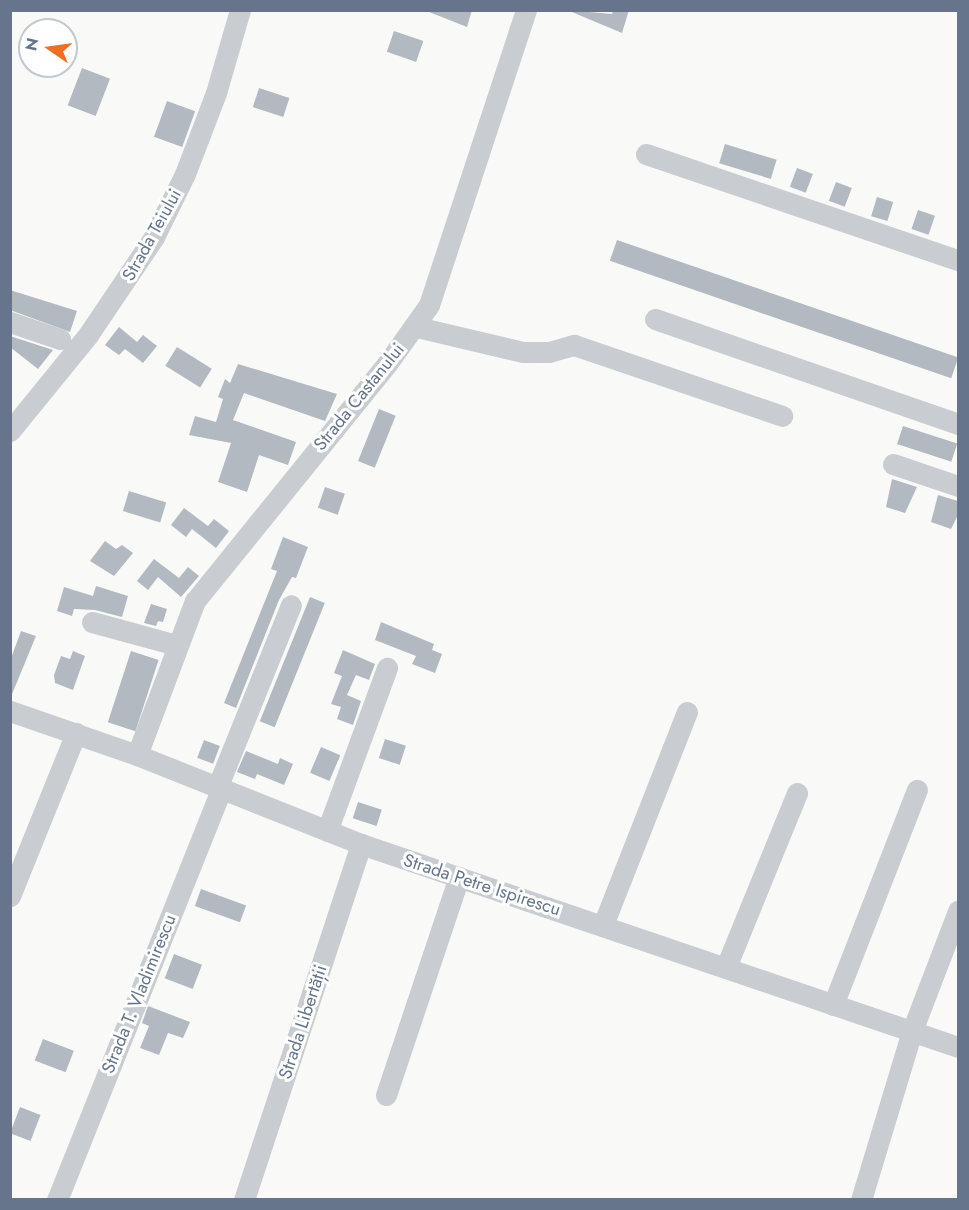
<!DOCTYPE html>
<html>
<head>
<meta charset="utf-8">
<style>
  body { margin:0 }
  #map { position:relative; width:969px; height:1210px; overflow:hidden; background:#f9faf7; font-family:Jost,sans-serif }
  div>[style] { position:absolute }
  .building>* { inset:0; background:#b2b9c1; transform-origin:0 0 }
  .minor>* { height:21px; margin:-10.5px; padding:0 10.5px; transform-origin:10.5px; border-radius:10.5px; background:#c9ccd1 }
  span { translate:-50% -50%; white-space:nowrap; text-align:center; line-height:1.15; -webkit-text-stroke:6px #fff; paint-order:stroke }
  .street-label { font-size:18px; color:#66758b }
  .frame { position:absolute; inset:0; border:12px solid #66758b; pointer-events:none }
  .north { position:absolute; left:18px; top:18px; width:60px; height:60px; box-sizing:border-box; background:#fff; border:2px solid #c2c8d1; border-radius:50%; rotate:283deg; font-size:16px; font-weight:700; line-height:24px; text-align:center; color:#66758b }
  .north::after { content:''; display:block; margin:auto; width:21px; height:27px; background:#f16e20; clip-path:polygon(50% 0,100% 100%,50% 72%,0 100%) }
</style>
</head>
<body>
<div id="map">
  <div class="building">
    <i style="clip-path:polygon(424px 10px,472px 10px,467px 27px)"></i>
    <i style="clip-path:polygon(567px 10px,612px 14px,613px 10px,629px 10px,622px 33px)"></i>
    <i style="left:394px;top:31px;width:31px;height:22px;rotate:19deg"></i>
    <i style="left:82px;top:68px;width:30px;height:40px;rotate:21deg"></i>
    <i style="left:259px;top:88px;width:32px;height:20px;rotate:18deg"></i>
    <i style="left:167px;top:101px;width:30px;height:38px;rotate:20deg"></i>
    <i style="left:725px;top:144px;width:54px;height:20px;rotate:17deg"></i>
    <i style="left:797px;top:168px;width:17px;height:20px;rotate:21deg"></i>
    <i style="left:836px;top:182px;width:17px;height:20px;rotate:21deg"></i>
    <i style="left:877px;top:197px;width:17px;height:20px;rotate:17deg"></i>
    <i style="left:918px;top:210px;width:18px;height:20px;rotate:19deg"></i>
    <i style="left:617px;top:240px;width:361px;height:22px;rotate:19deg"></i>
    <i style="clip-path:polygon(10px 290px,77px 311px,70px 332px,10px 310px)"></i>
    <i style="clip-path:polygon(119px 327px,137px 342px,143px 335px,157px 346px,143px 363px,125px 349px,119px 355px,105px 345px)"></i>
    <i style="clip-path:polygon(10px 336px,53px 350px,38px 369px,10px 347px)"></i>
    <i style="left:177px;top:347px;width:41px;height:22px;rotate:32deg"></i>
    <i style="clip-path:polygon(238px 364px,337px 394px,325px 421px,244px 393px,233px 420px,296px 442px,288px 465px,259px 455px,247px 492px,218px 482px,231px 443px,189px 435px,195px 416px,216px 422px,223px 399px,218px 397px,225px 379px,230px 383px)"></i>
    <i style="left:379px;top:409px;width:18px;height:56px;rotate:22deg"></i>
    <i style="left:903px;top:426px;width:57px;height:19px;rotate:18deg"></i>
    <i style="clip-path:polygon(892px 479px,917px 487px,905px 513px,886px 507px)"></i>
    <i style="left:325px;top:487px;width:21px;height:22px;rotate:19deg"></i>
    <i style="left:129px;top:491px;width:39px;height:21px;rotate:17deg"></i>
    <i style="clip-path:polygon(938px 495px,958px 501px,958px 515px,951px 529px,931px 522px)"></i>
    <i style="clip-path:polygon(184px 508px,208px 526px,214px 519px,229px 531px,216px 548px,192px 529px,186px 537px,171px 525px)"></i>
    <i style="clip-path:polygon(283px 537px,308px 547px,296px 578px,292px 577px,279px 600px,236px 708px,224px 703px,277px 571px,271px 569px)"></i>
    <i style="clip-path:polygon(105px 541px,116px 549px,122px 545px,133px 553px,114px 576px,90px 561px)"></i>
    <i style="clip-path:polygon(154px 559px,179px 578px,188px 567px,199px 576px,181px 597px,158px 577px,148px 590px,137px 581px)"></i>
    <i style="clip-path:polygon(96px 586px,128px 596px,122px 617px,95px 610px,74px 609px,72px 616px,57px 611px,64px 587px,93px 596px)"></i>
    <i style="left:310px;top:597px;width:16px;height:134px;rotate:22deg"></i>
    <i style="clip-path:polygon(151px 604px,167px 609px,163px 622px,158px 621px,156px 626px,144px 623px)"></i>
    <i style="clip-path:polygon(381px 622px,434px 644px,432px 650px,442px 654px,435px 673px,412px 664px,416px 656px,375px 640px)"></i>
    <i style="clip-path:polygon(21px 631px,36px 636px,10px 699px,10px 661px)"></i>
    <i style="clip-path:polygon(343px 650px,375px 664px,369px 680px,356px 675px,347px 695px,361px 701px,353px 725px,337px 719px,341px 707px,331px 704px,342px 676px,334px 673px)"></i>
    <i style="clip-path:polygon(73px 651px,85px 656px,73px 690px,55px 683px,54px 675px,61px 656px,70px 659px)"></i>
    <i style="left:131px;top:651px;width:29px;height:75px;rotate:18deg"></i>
    <i style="left:385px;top:739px;width:22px;height:20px;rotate:18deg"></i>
    <i style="left:204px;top:740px;width:17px;height:19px;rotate:21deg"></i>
    <i style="left:321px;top:747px;width:21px;height:28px;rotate:23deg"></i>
    <i style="clip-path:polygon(246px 751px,278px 764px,280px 758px,293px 764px,284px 785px,257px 774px,255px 779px,237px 772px)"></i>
    <i style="left:358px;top:802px;width:25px;height:17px;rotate:18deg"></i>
    <i style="left:201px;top:889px;width:48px;height:18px;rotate:20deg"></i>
    <i style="left:174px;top:954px;width:30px;height:26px;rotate:21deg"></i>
    <i style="clip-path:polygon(148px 1006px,190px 1022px,183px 1038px,168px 1033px,159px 1055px,140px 1048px,149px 1026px,142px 1023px)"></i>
    <i style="left:43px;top:1039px;width:33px;height:23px;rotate:21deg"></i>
    <i style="left:20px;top:1107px;width:22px;height:28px;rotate:21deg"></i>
  </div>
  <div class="minor">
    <i style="left:646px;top:154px;width:330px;rotate:18.8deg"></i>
    <i style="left:655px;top:319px;width:321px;rotate:19.1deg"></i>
    <i style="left:10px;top:322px;width:53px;rotate:18.8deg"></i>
    <i style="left:417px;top:327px;width:109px;rotate:13.3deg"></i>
    <i style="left:523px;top:352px;width:26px"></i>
    <i style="left:549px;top:352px;width:26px;rotate:-16deg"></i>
    <i style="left:574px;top:345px;width:220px;rotate:18.8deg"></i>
    <i style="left:10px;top:431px;width:124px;rotate:-50.9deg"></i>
    <i style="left:88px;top:335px;width:118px;rotate:-56deg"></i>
    <i style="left:154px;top:237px;width:70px;rotate:-63.8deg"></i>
    <i style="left:185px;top:174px;width:87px;rotate:-69.1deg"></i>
    <i style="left:216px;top:93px;width:86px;rotate:-73.9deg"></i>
    <i style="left:893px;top:464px;width:69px;rotate:18.7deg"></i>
    <i style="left:92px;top:622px;width:87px;rotate:15.3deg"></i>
    <i style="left:10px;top:711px;width:134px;rotate:19.1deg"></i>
    <i style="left:137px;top:755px;width:241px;rotate:21.7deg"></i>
    <i style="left:361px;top:844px;width:631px;rotate:18.78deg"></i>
    <i style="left:137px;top:755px;width:165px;rotate:-69.4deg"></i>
    <i style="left:195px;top:601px;width:305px;rotate:-51deg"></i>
    <i style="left:387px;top:364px;width:72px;rotate:-54.6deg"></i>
    <i style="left:429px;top:305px;width:311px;rotate:-71.8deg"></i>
    <i style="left:217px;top:788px;width:197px;rotate:-68deg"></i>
    <i style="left:327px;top:831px;width:174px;rotate:-69.8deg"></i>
    <i style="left:10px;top:896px;width:176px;rotate:-68deg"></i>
    <i style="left:603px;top:925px;width:229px;rotate:-68.5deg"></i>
    <i style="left:726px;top:967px;width:188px;rotate:-67.8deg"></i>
    <i style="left:833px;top:1005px;width:231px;rotate:-68.7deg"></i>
    <i style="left:386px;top:1095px;width:230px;rotate:-71.5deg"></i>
    <i style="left:57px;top:1200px;width:443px;rotate:-68.2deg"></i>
    <i style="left:244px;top:1200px;width:375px;rotate:-71.8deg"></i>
    <i style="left:861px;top:1200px;width:177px;rotate:-73.2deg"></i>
    <i style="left:912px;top:1031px;width:129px;rotate:-69deg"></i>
  </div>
  <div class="street-label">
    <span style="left:152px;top:235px;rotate:-61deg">Strada Teiului</span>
    <span style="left:359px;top:397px;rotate:-51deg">Strada Castanului</span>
    <span style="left:482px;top:885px;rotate:18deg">Strada Petre Ispirescu</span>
    <span style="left:139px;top:994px;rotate:-68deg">Strada T. Vladimirescu</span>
    <span style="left:303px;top:1022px;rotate:-72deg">Strada Libertății</span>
  </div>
  <div class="frame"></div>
  <div class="north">N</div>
</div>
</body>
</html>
